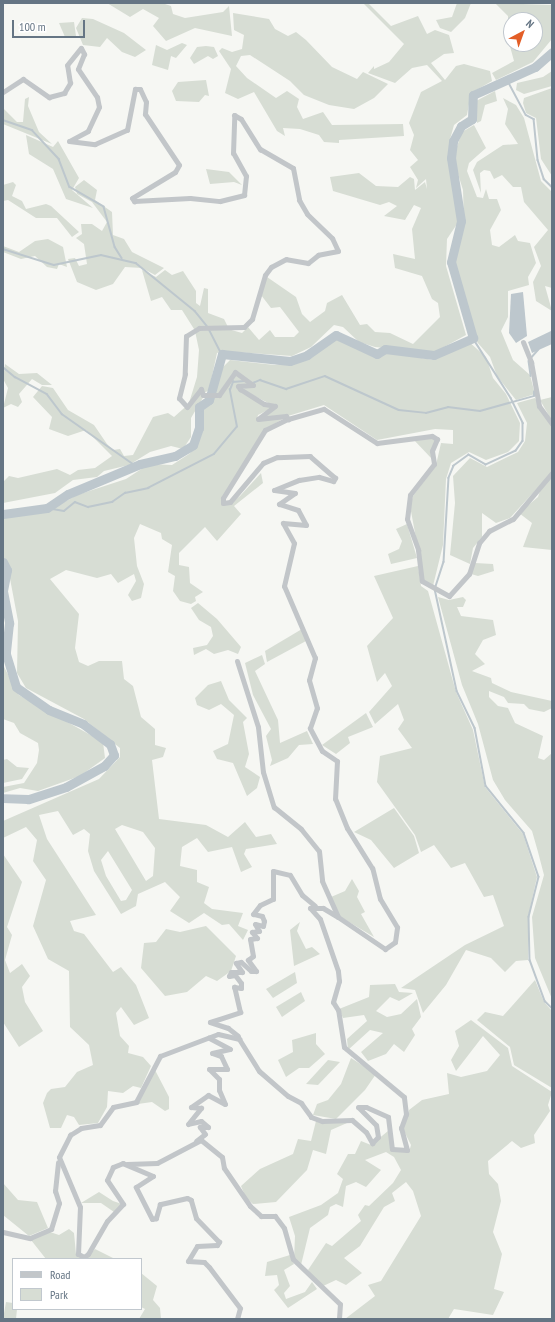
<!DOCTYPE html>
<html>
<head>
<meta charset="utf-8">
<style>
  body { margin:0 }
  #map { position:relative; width:555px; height:1322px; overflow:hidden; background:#f6f7f3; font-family:"PT Sans Narrow",sans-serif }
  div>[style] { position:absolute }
  .green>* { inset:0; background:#d7ddd4 }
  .water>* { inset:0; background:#bdc7cd }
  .stream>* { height:1.5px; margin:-0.75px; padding:0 0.75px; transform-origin:0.75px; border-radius:0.75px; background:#bdc7cd }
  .river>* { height:9px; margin:-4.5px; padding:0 4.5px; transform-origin:4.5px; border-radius:4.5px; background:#bdc7cd }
  .minor>* { height:5px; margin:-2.5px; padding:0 2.5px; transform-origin:2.5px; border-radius:2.5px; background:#c2c6c9 }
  span { translate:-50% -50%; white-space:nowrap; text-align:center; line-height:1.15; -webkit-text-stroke:4px #fff; paint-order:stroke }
  .frame { position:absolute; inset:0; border:4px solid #657584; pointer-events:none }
  .legend { position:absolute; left:12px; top:1258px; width:130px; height:52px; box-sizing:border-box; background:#fff; border:1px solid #c1c8ce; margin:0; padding:5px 7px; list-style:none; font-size:12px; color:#657584 }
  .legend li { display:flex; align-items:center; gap:8px; height:20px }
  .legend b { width:20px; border:1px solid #c1c8ce }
  .north { position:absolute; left:503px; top:12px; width:40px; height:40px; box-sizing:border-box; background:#fff; border:1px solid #c1c8ce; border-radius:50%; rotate:41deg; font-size:11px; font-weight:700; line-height:16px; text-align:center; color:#657584 }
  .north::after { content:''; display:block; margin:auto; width:14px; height:18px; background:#e35e27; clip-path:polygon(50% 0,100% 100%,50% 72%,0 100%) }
  .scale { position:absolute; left:12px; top:20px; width:73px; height:18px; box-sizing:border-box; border:2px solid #657584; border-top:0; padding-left:5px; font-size:12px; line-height:14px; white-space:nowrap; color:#657584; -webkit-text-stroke:3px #fff; paint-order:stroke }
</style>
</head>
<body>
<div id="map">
  <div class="green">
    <i style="clip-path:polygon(107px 3px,162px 3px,171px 6px,173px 14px,185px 18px,223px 12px,229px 6px,232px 36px,195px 28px,166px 41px,153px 26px,159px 18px,143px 9px,130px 17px)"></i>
    <i style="clip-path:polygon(363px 3px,368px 3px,391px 26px,418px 16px,427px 34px,435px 30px,449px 35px,454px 53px,444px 54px,431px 63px,445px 80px,456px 66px,464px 64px,490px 71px,492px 81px,471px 93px,467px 115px,454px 125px,449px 143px,459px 221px,447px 239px,446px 266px,466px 335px,433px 353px,375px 347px,359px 342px,343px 327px,334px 325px,311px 347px,292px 356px,222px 351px,217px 353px,209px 390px,189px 403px,197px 377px,199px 350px,195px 331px,228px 329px,242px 333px,248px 327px,259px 340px,270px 330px,275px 337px,294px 337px,299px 332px,280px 307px,271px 308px,261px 295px,267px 277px,296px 297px,302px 314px,310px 322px,325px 311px,327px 303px,342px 295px,360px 325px,367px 324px,375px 332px,390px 333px,413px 344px,440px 317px,438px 303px,432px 299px,422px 276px,395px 268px,393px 254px,415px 259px,412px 229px,421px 208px,414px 205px,405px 220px,384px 216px,397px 206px,389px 202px,380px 205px,333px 191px,330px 177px,359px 173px,376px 186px,398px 187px,410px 177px,414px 179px,415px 190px,425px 182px,427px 189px,426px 179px,416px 188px,418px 180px,410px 167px,418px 160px,410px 150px,414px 135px,409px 123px,421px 92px,442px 81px,427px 65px,412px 68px,395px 83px,368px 73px,374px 66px,374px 69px,389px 62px,404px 44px)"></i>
    <i style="clip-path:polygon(457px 3px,471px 3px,465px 18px,451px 32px,440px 28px,436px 20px,452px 17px)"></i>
    <i style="clip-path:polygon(evenodd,495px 3px,552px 5px,552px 39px,533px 62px,496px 80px,492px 73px,514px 61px,508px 39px,508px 16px,495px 3px,511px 20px,535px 20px,535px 44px,511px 44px,511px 20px)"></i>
    <i style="clip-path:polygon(233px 13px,269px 19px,275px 29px,288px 36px,296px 32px,306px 40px,332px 67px,357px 79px,363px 72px,388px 84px,374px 98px,354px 109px,329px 105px,304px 95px,290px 81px,250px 55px,241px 56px,236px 66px,247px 78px,276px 98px,287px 91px,299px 99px,297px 107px,303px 119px,323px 112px,332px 125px,403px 124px,404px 136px,339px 140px,339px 143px,324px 142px,319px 135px,300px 129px,283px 128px,285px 136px,277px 131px,254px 92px,238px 99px,225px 93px,231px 69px,219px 51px,222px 48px,232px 52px,242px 49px,244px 35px,234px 30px)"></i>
    <i style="clip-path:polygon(82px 18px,93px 19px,124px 33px,146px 50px,135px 57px,122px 52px,107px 38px,100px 47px,83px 45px,76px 28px)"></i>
    <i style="clip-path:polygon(74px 22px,76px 36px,65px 37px,59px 23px)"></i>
    <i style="clip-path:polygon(182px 43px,187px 45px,176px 58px,171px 56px,168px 70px,152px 65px,156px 45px,167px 50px)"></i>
    <i style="clip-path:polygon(206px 46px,214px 47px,218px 56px,213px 59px,208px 56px,194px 64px,190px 58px,197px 47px)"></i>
    <i style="clip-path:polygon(552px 71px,552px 86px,524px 94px,516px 90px,517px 83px,543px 77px)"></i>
    <i style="clip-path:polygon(206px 80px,209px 96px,205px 95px,199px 102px,176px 101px,172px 91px,178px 82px)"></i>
    <i style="clip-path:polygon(552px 88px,552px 176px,541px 159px,536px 118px,526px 113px,523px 103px,524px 98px)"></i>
    <i style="clip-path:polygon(495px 91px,497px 101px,485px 105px,481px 121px,477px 123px,476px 101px)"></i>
    <i style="clip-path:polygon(29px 97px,28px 106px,39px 132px,52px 144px,3px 124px,3px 108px,17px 122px,23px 122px,25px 99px)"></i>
    <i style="clip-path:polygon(503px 98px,516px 105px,524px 118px,541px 181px,552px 192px,552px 288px,545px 286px,552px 311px,536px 301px,533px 282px,541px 266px,534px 247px,548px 230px,524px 202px,521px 187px,513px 187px,502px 175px,494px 179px,490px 171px,484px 170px,480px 173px,481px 193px,473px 170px,477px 162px,503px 145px,518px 144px,505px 124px,508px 109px)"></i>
    <i style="clip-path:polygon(474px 125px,486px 148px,469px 163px,467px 171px,477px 197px,483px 198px,486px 189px,489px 199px,497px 199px,501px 210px,490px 230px,492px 245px,499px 247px,515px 235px,518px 241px,530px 243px,536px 263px,528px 277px,529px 285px,508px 291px,508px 317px,501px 331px,513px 360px,530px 375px,535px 394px,516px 400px,497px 376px,490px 357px,471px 335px,454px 261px,464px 221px,463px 190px,453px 158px,462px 132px)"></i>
    <i style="clip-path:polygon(26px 135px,53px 147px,58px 141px,79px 178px,72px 190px,93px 208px,66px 199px,53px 169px,29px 154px)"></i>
    <i style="clip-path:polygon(206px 169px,229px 172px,242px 185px,234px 182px,210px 184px)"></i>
    <i style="clip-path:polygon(84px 180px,97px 190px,95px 200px,112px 212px,113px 235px,124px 239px,132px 252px,164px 268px,155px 275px,142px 268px,125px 267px,113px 284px,96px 290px,77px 282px,68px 259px,75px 258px,79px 266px,87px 264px,84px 244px,76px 238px,82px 234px,81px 224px,92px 224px,102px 231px,107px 222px,92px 202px,77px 194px,75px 187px)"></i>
    <i style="clip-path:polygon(13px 182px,16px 185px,12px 196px,22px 201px,26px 209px,46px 204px,51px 206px,79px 232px,72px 237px,57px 218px,36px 218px,8px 200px,3px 201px,3px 185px)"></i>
    <i style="clip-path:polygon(48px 239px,63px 247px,67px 267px,59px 264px,57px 269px,47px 267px,35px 256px,21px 259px,3px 252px,3px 246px,19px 252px,35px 241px)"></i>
    <i style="clip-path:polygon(142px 270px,156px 277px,165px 270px,172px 275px,183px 271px,196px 291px,196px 303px,200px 306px,204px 288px,208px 289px,208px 313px,224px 319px,228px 327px,194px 329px,182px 310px,171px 310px,162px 297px,151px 301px)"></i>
    <i style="clip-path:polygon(336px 336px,352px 346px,433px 360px,451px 346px,468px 341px,486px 357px,493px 378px,506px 394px,520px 423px,519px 441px,508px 452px,486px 460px,469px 452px,451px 463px,446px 479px,443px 545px,433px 586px,424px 581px,410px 506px,413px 496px,436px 465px,441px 443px,453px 444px,453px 430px,435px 429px,377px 440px,324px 405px,288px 416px,263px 418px,276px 407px,241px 389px,255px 386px,235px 370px,219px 393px,213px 393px,220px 370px,230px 360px,275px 365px,304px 360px)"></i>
    <i style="clip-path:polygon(5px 364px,19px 374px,37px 373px,52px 385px,42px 385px,32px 379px,19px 394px,22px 402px,18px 407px,11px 404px,3px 408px,8px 388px,3px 379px)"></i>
    <i style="clip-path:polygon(evenodd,236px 373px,251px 384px,238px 386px,272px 408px,258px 415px,257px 420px,286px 417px,264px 430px,221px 504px,229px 505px,240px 496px,261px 473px,263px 483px,234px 506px,241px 514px,217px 541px,205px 527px,179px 553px,179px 565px,189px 567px,190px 583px,203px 592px,195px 597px,196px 601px,191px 604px,180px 601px,173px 591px,175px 576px,168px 572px,172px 545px,162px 539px,161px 533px,140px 524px,134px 538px,137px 566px,144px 584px,141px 598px,132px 601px,128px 595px,136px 581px,134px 574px,118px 583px,111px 574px,97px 578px,66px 570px,50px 579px,79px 614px,75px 648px,79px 662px,88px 666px,99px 661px,122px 661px,124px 679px,133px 686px,141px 717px,155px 729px,155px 745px,166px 748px,163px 757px,152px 760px,159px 819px,206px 825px,228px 837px,245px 822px,256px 837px,271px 834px,277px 844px,246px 849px,244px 854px,252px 867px,241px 872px,232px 847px,208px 852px,197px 838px,182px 847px,180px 866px,197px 870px,197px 882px,209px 887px,204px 903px,212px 909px,243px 913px,238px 926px,248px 930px,243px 940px,229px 924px,222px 925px,204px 913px,189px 923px,170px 911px,180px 897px,165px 882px,138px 894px,136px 906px,121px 914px,94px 871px,88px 851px,90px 834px,84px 829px,73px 835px,58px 811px,39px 815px,47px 839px,96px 915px,70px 921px,74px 931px,84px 934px,113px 972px,121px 967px,136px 985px,149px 1018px,134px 1025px,121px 1007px,116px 1013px,120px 1036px,129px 1046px,128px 1053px,143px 1057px,151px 1066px,141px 1088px,133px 1086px,123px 1093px,108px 1091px,107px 1107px,98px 1123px,79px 1125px,74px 1117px,67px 1115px,61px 1128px,50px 1128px,43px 1103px,47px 1093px,51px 1089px,65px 1087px,77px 1072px,93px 1065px,89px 1045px,70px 1027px,69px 971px,48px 959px,33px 926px,46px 880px,33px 861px,37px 840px,26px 827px,3px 838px,3px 821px,99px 779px,120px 757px,120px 748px,84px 719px,26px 688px,17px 673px,18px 621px,8px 568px,3px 562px,3px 515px,57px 506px,77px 495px,126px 479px,149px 464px,172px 465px,189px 454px,197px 446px,204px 419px,200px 409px,213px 396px,219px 396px,236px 373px,122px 825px,143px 832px,155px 848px,153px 876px,146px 881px,115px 829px,122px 825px,236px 373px,108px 851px,132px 890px,126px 900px,121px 901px,106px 876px,101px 860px,108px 851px)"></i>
    <i style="clip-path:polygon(42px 386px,53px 388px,68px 410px,94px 425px,107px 444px,113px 450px,120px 449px,124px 456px,133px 455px,153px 417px,168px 413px,174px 417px,200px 394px,204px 396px,191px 418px,191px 437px,183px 449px,171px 446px,150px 452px,129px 465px,104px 471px,97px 477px,73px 480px,55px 493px,3px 503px,3px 482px,9px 476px,18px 478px,57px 469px,70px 475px,78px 470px,95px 468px,112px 456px,86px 430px,68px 436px,49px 429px,52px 417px,33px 397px)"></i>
    <i style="clip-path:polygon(552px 397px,552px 421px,540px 400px)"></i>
    <i style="clip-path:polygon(535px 398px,552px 427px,552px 472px,510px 518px,496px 523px,482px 513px,482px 537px,473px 548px,470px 564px,450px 555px,455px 503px,453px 476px,470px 458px,487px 467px,518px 452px,525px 441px,527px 423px,517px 403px)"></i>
    <i style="clip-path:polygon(432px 438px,435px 440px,432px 459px,413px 439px)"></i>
    <i style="clip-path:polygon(552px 476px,552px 550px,523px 547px,532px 523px,519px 513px,538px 497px,541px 488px)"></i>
    <i style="clip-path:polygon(407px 524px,417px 558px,391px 564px,388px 554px,399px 549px,402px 541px,396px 529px)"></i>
    <i style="clip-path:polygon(475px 563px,493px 564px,494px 571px,478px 576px,471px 574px)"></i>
    <i style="clip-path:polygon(418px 566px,421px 586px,428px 591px,456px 692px,473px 730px,485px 787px,523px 834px,537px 877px,528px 917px,528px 960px,516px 961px,505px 972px,491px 958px,466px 950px,446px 985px,423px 1013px,415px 990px,401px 988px,465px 945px,504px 926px,493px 895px,484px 897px,465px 863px,451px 868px,434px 845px,421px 852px,415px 835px,377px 782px,380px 756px,412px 748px,398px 729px,404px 720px,398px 704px,375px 724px,369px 712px,392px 686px,385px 673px,377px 682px,367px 646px,393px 618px,374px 576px)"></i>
    <i style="clip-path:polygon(438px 597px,449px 600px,463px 597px,466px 600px,463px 607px,457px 607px,461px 616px,493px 620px,496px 635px,483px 640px,475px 654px,485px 664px,472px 671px,491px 678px,492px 683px,511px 692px,552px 701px,552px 708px,544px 712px,529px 709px,524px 704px,508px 703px,504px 697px,489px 691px,489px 697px,498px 706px,508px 708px,515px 723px,543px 736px,538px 758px,544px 760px,552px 753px,552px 999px,535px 958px,532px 917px,544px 875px,538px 852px,532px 831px,505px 800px,493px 780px,478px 724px,462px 685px)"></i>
    <i style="clip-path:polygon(198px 603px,217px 619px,241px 647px,238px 654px,228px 650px,214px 654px,206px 649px,194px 655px,193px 648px,207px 645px,213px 636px,211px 627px,199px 620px,191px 608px)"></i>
    <i style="clip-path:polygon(302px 629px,306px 641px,267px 662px,265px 651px)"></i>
    <i style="clip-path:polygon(262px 655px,265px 664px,255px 671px,278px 720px,280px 743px,307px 731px,313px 744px,299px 745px,288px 758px,270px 766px,272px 760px,266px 736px,271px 729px,253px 695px,245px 663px)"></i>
    <i style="clip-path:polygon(3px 665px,19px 695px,103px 742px,105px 758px,80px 776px,38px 791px,20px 788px,3px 793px,3px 787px,24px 783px,37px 763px,39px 750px,38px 743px,20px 733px,14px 723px,3px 719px)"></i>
    <i style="clip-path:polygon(221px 681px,229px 700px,247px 718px,243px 722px,249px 754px,245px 767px,260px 777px,257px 788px,247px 796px,233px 763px,217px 759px,213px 751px,228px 744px,234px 715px,221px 704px,209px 710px,197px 705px,195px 698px,208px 685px)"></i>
    <i style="clip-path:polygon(366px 713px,373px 727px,348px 737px,350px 743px,336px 754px,322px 745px)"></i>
    <i style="clip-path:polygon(7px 759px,17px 767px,29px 768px,22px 779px,3px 783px,3px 760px)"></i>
    <i style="clip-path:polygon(394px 808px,414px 836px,419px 853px,394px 868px,371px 840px,354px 832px)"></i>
    <i style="clip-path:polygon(3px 854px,22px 882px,7px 927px,12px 935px,5px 960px,10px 973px,22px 964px,30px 976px,22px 987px,25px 1002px,43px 1031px,19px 1047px,3px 1022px)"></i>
    <i style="clip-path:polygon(352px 879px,359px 891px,357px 897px,365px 912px,361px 914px,374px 937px,339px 916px,331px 897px,345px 891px)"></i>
    <i style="clip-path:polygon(300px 922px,297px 931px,306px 949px,312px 947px,320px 954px,294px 966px,290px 930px)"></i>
    <i style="clip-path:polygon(206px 926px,236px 956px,231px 971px,217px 981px,206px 976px,187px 992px,165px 996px,141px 968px,144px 943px,156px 942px,166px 929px,180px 932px)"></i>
    <i style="clip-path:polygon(295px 972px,297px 983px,273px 998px,266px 989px)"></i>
    <i style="clip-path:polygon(535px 980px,544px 1002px,552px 1011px,552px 1088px,514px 1065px,510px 1047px,477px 1020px,485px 1012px,503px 1016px)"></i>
    <i style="clip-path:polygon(395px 984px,399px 992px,413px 993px,399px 1001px,390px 997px,376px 1011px,387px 1017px,401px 1014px,417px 999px,421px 1017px,412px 1029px,415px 1035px,404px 1052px,394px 1044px,386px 1054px,368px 1061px,361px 1052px,383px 1033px,370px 1030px,348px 1050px,347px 1039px,367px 1021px,364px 1015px,343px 1018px,339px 1009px,369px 997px,370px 985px)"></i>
    <i style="clip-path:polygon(301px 992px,305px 1001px,282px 1017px,276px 1007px)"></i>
    <i style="clip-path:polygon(471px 1020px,508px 1048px,512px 1066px,552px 1092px,548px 1105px,550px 1111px,534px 1135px,535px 1143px,521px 1148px,512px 1141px,488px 1161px,489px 1174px,498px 1184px,501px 1201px,493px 1232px,502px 1254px,494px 1289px,504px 1292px,493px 1315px,454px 1309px,448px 1319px,345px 1319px,375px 1296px,368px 1285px,381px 1281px,421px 1216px,413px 1191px,406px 1182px,392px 1193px,395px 1201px,384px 1207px,360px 1246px,344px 1258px,362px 1273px,346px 1285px,336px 1280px,321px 1287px,308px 1270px,326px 1243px,332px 1246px,361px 1221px,358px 1215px,365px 1205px,369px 1206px,393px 1183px,401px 1170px,394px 1157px,386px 1152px,365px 1160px,381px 1170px,366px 1187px,356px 1182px,346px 1186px,343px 1207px,336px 1204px,330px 1207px,328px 1215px,310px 1228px,301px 1265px,294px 1259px,295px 1236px,289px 1217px,321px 1205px,338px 1193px,343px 1179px,337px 1174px,348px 1154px,355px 1154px,361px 1141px,371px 1145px,388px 1131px,392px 1151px,409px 1152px,411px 1145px,403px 1129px,409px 1110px,422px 1100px,449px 1094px,447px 1073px,461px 1077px,487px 1071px,500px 1055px,483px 1036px,456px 1071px,451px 1060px,459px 1046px,455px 1031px)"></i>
    <i style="clip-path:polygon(316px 1033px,316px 1044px,325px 1054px,309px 1068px,299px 1068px,286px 1077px,278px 1060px,293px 1052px,292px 1040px)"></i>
    <i style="clip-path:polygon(351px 1058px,376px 1074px,365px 1090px,336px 1119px,313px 1115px,317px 1104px,328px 1100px,341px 1084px)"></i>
    <i style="clip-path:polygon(328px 1060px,340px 1062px,318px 1085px,306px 1084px)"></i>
    <i style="clip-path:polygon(155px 1070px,169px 1097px,169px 1109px,165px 1111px,152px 1102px,138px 1104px)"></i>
    <i style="clip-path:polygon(316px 1121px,347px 1123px,331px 1130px,326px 1154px,313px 1150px,307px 1170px,276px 1202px,253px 1204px,246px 1198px,241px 1186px,260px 1169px,293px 1154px,298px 1139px,311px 1141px)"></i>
    <i style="clip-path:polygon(3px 1183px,18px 1200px,37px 1202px,48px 1228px,29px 1236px,3px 1215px)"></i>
    <i style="clip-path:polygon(99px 1192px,113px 1201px,122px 1204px,114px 1212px,101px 1203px,81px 1203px)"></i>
    <i style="clip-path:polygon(69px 1229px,74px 1233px,76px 1254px,84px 1259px,46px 1259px,31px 1240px,50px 1232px,59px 1235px)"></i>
    <i style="clip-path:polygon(95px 1249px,115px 1259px,85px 1259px)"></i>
    <i style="clip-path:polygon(290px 1255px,294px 1264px,284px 1270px,290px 1286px,284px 1293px,286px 1299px,305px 1292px,312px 1282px,317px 1289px,288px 1308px,274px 1290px,279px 1285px,277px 1275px,265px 1276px,267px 1262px)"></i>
    <i style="clip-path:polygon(141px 1273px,157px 1286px,153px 1300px,160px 1308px,161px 1319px,139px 1319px,145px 1309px,141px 1307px)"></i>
    <i style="clip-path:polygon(6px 1302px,13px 1303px,13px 1309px,17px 1309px,16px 1319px,3px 1319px)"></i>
  </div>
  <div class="water">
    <i style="clip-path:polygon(523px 292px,527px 336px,516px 343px,509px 333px,511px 294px)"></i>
    <i style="clip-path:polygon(551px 331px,552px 344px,532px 353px,528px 342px)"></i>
  </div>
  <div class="stream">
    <i style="left:508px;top:81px;width:38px;rotate:62deg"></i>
    <i style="left:526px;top:115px;width:9px;rotate:27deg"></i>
    <i style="left:534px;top:119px;width:41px;rotate:84.4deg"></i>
    <i style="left:538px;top:160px;width:20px;rotate:72deg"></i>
    <i style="left:544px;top:179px;width:11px;rotate:45deg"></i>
    <i style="left:3px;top:120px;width:31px;rotate:19deg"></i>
    <i style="left:32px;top:130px;width:40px;rotate:47deg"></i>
    <i style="left:59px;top:159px;width:30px;rotate:69deg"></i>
    <i style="left:70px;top:187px;width:39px;rotate:30deg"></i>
    <i style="left:104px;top:207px;width:41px;rotate:74.6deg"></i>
    <i style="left:115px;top:247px;width:13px;rotate:58deg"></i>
    <i style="left:3px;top:249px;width:53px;rotate:17.4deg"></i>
    <i style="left:54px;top:265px;width:48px;rotate:-12deg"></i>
    <i style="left:101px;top:255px;width:36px;rotate:13deg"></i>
    <i style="left:136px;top:263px;width:76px;rotate:39.1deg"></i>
    <i style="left:195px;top:311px;width:19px;rotate:51deg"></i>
    <i style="left:209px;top:329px;width:28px;rotate:63deg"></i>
    <i style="left:473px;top:338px;width:71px;rotate:57.7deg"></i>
    <i style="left:511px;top:398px;width:28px;rotate:64deg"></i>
    <i style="left:523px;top:423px;width:18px;rotate:90deg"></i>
    <i style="left:523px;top:441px;width:12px;rotate:125deg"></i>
    <i style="left:516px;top:451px;width:33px;rotate:155deg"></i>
    <i style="left:486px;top:465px;width:20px;rotate:-150deg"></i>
    <i style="left:469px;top:455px;width:19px;rotate:144deg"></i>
    <i style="left:454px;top:466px;width:13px;rotate:113deg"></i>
    <i style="left:449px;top:478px;width:84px;rotate:93.4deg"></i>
    <i style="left:444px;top:562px;width:28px;rotate:108deg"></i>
    <i style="left:435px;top:589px;width:104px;rotate:77.8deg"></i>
    <i style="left:457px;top:691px;width:41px;rotate:64.1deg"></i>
    <i style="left:475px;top:728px;width:59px;rotate:79.3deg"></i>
    <i style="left:486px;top:786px;width:60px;rotate:51deg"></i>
    <i style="left:524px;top:833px;width:46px;rotate:71.2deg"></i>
    <i style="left:539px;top:877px;width:41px;rotate:104deg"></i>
    <i style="left:529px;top:917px;width:43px;rotate:88.7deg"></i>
    <i style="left:530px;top:960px;width:44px;rotate:69.9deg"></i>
    <i style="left:545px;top:1001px;width:10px;rotate:45deg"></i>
    <i style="left:531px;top:358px;width:11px;rotate:-49deg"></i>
    <i style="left:529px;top:361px;width:15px;rotate:82deg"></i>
    <i style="left:3px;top:367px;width:16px;rotate:40deg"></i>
    <i style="left:15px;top:377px;width:36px;rotate:28deg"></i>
    <i style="left:47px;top:394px;width:25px;rotate:53deg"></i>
    <i style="left:62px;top:414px;width:90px;rotate:35.1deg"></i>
    <i style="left:253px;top:383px;width:8px;rotate:-23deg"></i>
    <i style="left:260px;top:380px;width:28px;rotate:19deg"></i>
    <i style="left:286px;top:389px;width:41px;rotate:-18.4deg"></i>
    <i style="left:325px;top:376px;width:81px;rotate:24.7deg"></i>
    <i style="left:399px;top:410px;width:27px;rotate:6deg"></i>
    <i style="left:426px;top:413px;width:23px;rotate:-15deg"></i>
    <i style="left:448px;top:407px;width:32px;rotate:7deg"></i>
    <i style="left:480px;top:411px;width:56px;rotate:-15.5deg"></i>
    <i style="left:534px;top:396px;width:4px;rotate:-90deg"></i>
    <i style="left:47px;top:508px;width:17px;rotate:10deg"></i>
    <i style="left:64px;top:511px;width:14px;rotate:-39deg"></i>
    <i style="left:75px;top:502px;width:14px;rotate:21deg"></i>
    <i style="left:88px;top:507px;width:25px;rotate:-12deg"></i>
    <i style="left:112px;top:502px;width:16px;rotate:-35deg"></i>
    <i style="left:125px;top:493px;width:24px;rotate:-12deg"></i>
    <i style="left:148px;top:488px;width:74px;rotate:-27.3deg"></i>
    <i style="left:214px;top:454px;width:35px;rotate:-50deg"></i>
    <i style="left:237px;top:427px;width:38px;rotate:-101deg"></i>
    <i style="left:230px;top:390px;width:9px;rotate:-69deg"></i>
    <i style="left:233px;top:382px;width:11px;rotate:-5deg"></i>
  </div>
  <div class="river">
    <i style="left:3px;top:514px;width:44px;rotate:-7.8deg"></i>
    <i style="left:47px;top:508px;width:25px;rotate:-34deg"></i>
    <i style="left:68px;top:494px;width:78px;rotate:-22.6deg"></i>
    <i style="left:140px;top:464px;width:36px;rotate:-13deg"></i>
    <i style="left:175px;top:456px;width:21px;rotate:-31deg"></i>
    <i style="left:193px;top:445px;width:18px;rotate:-71deg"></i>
    <i style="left:199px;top:428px;width:21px;rotate:-90deg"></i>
    <i style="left:199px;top:407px;width:12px;rotate:-35deg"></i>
    <i style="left:209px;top:400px;width:48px;rotate:-74.2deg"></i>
    <i style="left:222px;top:354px;width:68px;rotate:5.9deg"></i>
    <i style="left:290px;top:361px;width:18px;rotate:-19deg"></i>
    <i style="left:307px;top:355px;width:35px;rotate:-35deg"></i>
    <i style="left:336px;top:335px;width:45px;rotate:24.9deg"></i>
    <i style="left:377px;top:354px;width:9px;rotate:-32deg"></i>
    <i style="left:385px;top:349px;width:49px;rotate:7deg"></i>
    <i style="left:434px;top:355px;width:43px;rotate:-23.6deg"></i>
    <i style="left:473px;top:338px;width:79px;rotate:-106.1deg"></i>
    <i style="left:451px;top:262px;width:42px;rotate:-76.3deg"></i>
    <i style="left:461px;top:221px;width:64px;rotate:-99deg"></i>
    <i style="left:451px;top:158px;width:17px;rotate:-83deg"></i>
    <i style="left:453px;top:141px;width:17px;rotate:-62deg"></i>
    <i style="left:461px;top:126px;width:13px;rotate:-32deg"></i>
    <i style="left:472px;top:119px;width:24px;rotate:-88deg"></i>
    <i style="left:473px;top:95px;width:68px;rotate:-24.3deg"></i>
    <i style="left:535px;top:67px;width:23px;rotate:-41deg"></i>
    <i style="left:3px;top:562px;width:9px;rotate:63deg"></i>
    <i style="left:7px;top:570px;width:21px;rotate:101deg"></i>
    <i style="left:3px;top:591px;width:33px;rotate:79deg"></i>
    <i style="left:9px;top:623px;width:31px;rotate:96deg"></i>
    <i style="left:6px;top:654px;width:34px;rotate:73deg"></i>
    <i style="left:16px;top:687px;width:40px;rotate:34.9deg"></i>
    <i style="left:49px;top:710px;width:37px;rotate:22deg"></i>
    <i style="left:83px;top:724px;width:34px;rotate:37deg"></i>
    <i style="left:110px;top:744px;width:12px;rotate:70deg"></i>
    <i style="left:114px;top:755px;width:15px;rotate:132deg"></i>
    <i style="left:104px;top:766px;width:43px;rotate:151.1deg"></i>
    <i style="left:66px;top:787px;width:40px;rotate:162deg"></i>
    <i style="left:28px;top:799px;width:25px;rotate:-178deg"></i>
  </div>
  <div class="minor">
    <i style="left:3px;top:92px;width:24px;rotate:-33deg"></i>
    <i style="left:23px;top:79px;width:32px;rotate:35deg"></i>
    <i style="left:49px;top:97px;width:16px;rotate:-15deg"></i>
    <i style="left:64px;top:93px;width:12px;rotate:-59deg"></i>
    <i style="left:70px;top:83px;width:18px;rotate:-99deg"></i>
    <i style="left:67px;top:65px;width:22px;rotate:-51deg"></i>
    <i style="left:81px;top:48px;width:7px;rotate:63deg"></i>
    <i style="left:84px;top:54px;width:16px;rotate:112deg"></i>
    <i style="left:78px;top:69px;width:34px;rotate:56deg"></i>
    <i style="left:97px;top:97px;width:10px;rotate:79deg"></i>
    <i style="left:99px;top:107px;width:26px;rotate:115deg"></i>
    <i style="left:88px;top:131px;width:21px;rotate:152deg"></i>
    <i style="left:69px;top:141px;width:26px;rotate:7deg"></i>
    <i style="left:95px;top:144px;width:35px;rotate:-24deg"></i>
    <i style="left:127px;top:130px;width:42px;rotate:-79deg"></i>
    <i style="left:135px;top:89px;width:5px"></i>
    <i style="left:140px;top:89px;width:14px;rotate:65deg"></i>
    <i style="left:146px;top:102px;width:12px;rotate:95deg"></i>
    <i style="left:145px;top:114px;width:61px;rotate:56.3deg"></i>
    <i style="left:179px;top:165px;width:8px;rotate:120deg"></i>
    <i style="left:175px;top:172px;width:50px;rotate:148.8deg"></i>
    <i style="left:132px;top:198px;width:4px;rotate:56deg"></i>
    <i style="left:134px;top:201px;width:56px;rotate:-3.1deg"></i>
    <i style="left:190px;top:198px;width:30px;rotate:6deg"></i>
    <i style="left:220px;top:201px;width:25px;rotate:-14deg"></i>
    <i style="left:244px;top:195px;width:19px;rotate:-84deg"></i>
    <i style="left:246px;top:176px;width:26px;rotate:-119deg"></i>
    <i style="left:233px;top:153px;width:38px;rotate:-88deg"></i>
    <i style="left:234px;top:115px;width:8px;rotate:30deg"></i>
    <i style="left:241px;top:119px;width:36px;rotate:58deg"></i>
    <i style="left:260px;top:149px;width:38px;rotate:30deg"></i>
    <i style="left:293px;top:168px;width:33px;rotate:79deg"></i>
    <i style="left:299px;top:200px;width:16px;rotate:60deg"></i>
    <i style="left:307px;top:214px;width:35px;rotate:44deg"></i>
    <i style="left:332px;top:238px;width:14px;rotate:65deg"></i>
    <i style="left:338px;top:251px;width:20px;rotate:169deg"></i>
    <i style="left:318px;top:255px;width:13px;rotate:141deg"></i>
    <i style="left:308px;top:263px;width:22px;rotate:-170deg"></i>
    <i style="left:286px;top:259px;width:17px;rotate:152deg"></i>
    <i style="left:271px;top:267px;width:10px;rotate:127deg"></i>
    <i style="left:265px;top:275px;width:46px;rotate:106.5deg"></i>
    <i style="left:252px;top:319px;width:11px;rotate:135deg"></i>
    <i style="left:244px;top:327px;width:45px;rotate:178.7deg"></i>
    <i style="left:199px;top:328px;width:15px;rotate:148deg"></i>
    <i style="left:186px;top:336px;width:38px;rotate:92deg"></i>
    <i style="left:185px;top:374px;width:25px;rotate:104deg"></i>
    <i style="left:179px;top:398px;width:12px;rotate:48deg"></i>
    <i style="left:187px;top:407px;width:23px;rotate:-52deg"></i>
    <i style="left:201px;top:389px;width:6px;rotate:72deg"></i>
    <i style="left:203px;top:395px;width:16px"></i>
    <i style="left:219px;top:395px;width:28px;rotate:-55deg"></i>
    <i style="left:235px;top:372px;width:22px;rotate:36deg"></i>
    <i style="left:253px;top:385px;width:15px;rotate:176deg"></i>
    <i style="left:238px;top:386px;width:4px;rotate:56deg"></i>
    <i style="left:240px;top:389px;width:28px;rotate:32deg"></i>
    <i style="left:264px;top:404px;width:11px;rotate:10deg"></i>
    <i style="left:275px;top:406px;width:21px;rotate:143deg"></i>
    <i style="left:258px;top:419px;width:28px;rotate:-6deg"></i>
    <i style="left:286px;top:416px;width:4px;rotate:56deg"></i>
    <i style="left:523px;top:342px;width:22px;rotate:68deg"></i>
    <i style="left:531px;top:362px;width:45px;rotate:79.7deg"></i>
    <i style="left:539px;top:406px;width:22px;rotate:54deg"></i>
    <i style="left:237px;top:661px;width:69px;rotate:72.3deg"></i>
    <i style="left:258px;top:727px;width:45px;rotate:83.7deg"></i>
    <i style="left:263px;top:772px;width:37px;rotate:73deg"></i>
    <i style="left:274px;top:807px;width:35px;rotate:39deg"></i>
    <i style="left:301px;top:829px;width:28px;rotate:51deg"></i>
    <i style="left:319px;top:851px;width:30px;rotate:84deg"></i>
    <i style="left:322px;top:881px;width:39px;rotate:66deg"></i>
    <i style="left:238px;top:1036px;width:13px;rotate:-141deg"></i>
    <i style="left:228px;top:1028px;width:19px;rotate:-162deg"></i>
    <i style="left:210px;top:1022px;width:32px;rotate:-18deg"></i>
    <i style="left:240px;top:1012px;width:26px;rotate:-103deg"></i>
    <i style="left:234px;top:987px;width:7px;rotate:8deg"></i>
    <i style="left:241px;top:988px;width:5px;rotate:-90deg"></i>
    <i style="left:241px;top:983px;width:10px;rotate:-127deg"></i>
    <i style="left:235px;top:975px;width:6px;rotate:171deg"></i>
    <i style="left:229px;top:976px;width:4px;rotate:-63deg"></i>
    <i style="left:231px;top:972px;width:11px"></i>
    <i style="left:242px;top:972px;width:11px;rotate:-124deg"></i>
    <i style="left:236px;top:963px;width:5px;rotate:-11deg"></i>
    <i style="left:241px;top:962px;width:13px;rotate:42deg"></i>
    <i style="left:251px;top:971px;width:5px"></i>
    <i style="left:256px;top:971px;width:14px;rotate:-126deg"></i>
    <i style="left:248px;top:960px;width:6px;rotate:-39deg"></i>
    <i style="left:253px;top:956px;width:17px;rotate:-100deg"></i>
    <i style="left:250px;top:939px;width:7px;rotate:-8deg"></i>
    <i style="left:257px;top:938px;width:8px;rotate:-130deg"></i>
    <i style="left:252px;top:932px;width:7px;rotate:-8deg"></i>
    <i style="left:259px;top:931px;width:8px;rotate:-120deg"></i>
    <i style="left:255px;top:924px;width:8px;rotate:14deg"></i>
    <i style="left:263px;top:926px;width:5px;rotate:-79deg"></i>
    <i style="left:264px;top:921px;width:5px;rotate:-112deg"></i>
    <i style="left:262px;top:916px;width:9px;rotate:-167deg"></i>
    <i style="left:253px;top:914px;width:11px;rotate:-52deg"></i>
    <i style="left:260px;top:905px;width:14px;rotate:-25deg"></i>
    <i style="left:273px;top:899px;width:28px;rotate:-90deg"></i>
    <i style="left:273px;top:871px;width:17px;rotate:13deg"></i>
    <i style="left:290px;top:875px;width:23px;rotate:59deg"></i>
    <i style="left:302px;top:895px;width:17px;rotate:40deg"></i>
    <i style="left:196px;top:1141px;width:11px;rotate:-38deg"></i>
    <i style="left:205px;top:1134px;width:9px;rotate:-126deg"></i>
    <i style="left:200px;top:1127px;width:8px"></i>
    <i style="left:208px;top:1127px;width:9px;rotate:-139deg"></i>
    <i style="left:201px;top:1121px;width:13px;rotate:167deg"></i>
    <i style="left:188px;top:1124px;width:21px;rotate:-51deg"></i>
    <i style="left:201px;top:1108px;width:10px;rotate:-174deg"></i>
    <i style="left:191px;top:1107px;width:21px;rotate:-35deg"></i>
    <i style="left:208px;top:1095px;width:19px;rotate:28deg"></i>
    <i style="left:225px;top:1104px;width:15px;rotate:-113deg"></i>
    <i style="left:219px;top:1090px;width:11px;rotate:-90deg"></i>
    <i style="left:219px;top:1079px;width:14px;rotate:-135deg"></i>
    <i style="left:209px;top:1069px;width:18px"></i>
    <i style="left:227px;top:1069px;width:14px;rotate:-115deg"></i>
    <i style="left:221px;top:1056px;width:9px;rotate:-162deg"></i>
    <i style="left:212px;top:1053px;width:18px;rotate:-13deg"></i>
    <i style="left:230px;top:1049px;width:24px;rotate:-152deg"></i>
    <i style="left:127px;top:1164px;width:30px;rotate:-2deg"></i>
    <i style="left:157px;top:1163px;width:50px;rotate:-27.6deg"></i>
    <i style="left:201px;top:1140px;width:27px;rotate:39deg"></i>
    <i style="left:222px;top:1157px;width:11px;rotate:80deg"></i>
    <i style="left:224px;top:1168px;width:46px;rotate:55.6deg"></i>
    <i style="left:250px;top:1206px;width:15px;rotate:42deg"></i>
    <i style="left:261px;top:1216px;width:14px"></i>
    <i style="left:275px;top:1216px;width:15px;rotate:53deg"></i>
    <i style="left:284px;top:1228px;width:32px;rotate:74deg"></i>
    <i style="left:293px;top:1259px;width:65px;rotate:43.8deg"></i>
    <i style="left:340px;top:1304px;width:15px;rotate:94deg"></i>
    <i style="left:3px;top:1232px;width:28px;rotate:13deg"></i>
    <i style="left:30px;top:1238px;width:23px;rotate:-23deg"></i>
    <i style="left:51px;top:1229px;width:27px;rotate:-73deg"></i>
    <i style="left:59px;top:1203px;width:13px;rotate:-108deg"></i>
    <i style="left:55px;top:1191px;width:29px;rotate:-84deg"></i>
    <i style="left:237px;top:1319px;width:11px;rotate:-75deg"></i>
    <i style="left:240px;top:1308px;width:51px;rotate:-127.1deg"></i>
    <i style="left:209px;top:1267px;width:7px;rotate:-135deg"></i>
    <i style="left:204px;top:1262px;width:16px;rotate:-176deg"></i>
    <i style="left:188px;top:1261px;width:17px;rotate:-59deg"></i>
    <i style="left:197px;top:1246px;width:20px;rotate:-3deg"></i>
    <i style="left:217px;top:1245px;width:4px;rotate:-56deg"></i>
    <i style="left:219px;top:1242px;width:33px;rotate:-134deg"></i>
    <i style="left:196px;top:1218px;width:19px;rotate:-106deg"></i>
    <i style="left:191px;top:1200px;width:4px;rotate:-153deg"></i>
    <i style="left:187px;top:1198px;width:28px;rotate:167deg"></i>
    <i style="left:160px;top:1204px;width:15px;rotate:106deg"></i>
    <i style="left:156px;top:1218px;width:4px;rotate:166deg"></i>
    <i style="left:152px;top:1219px;width:36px;rotate:-117deg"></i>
    <i style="left:136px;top:1187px;width:20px;rotate:-33deg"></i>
    <i style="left:153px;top:1176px;width:33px;rotate:-157deg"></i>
    <i style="left:123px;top:1163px;width:11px;rotate:158deg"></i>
    <i style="left:113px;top:1167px;width:14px;rotate:115deg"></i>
    <i style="left:107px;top:1180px;width:29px;rotate:56deg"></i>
    <i style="left:123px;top:1204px;width:23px;rotate:133deg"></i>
    <i style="left:107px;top:1221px;width:38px;rotate:120deg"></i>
    <i style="left:88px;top:1254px;width:5px;rotate:143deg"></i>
    <i style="left:84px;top:1257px;width:7px;rotate:-153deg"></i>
    <i style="left:78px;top:1254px;width:47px;rotate:-87.6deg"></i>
    <i style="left:80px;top:1207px;width:54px;rotate:-112.8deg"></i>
    <i style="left:59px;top:1157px;width:25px;rotate:-63deg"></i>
    <i style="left:70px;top:1135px;width:13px;rotate:-32deg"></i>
    <i style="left:81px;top:1128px;width:19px;rotate:-9deg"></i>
    <i style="left:100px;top:1125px;width:22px;rotate:-54deg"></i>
    <i style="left:113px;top:1107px;width:24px;rotate:-12deg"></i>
    <i style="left:136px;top:1102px;width:52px;rotate:-62.4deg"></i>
    <i style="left:160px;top:1056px;width:62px;rotate:-20.8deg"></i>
    <i style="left:218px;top:1034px;width:22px;rotate:13deg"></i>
    <i style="left:239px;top:1039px;width:38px;rotate:58deg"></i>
    <i style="left:259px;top:1071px;width:38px;rotate:41deg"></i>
    <i style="left:288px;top:1096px;width:15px;rotate:28deg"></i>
    <i style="left:301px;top:1103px;width:17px;rotate:54deg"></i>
    <i style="left:311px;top:1117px;width:12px;rotate:20deg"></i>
    <i style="left:322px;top:1121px;width:30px;rotate:-2deg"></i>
    <i style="left:352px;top:1120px;width:18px;rotate:41deg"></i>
    <i style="left:366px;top:1132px;width:13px;rotate:61deg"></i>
    <i style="left:372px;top:1143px;width:8px;rotate:-45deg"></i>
    <i style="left:378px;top:1137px;width:12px;rotate:-99deg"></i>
    <i style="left:376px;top:1125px;width:25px;rotate:-135deg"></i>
    <i style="left:358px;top:1107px;width:8px"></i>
    <i style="left:366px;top:1107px;width:24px;rotate:24deg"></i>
    <i style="left:388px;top:1117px;width:32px;rotate:83deg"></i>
    <i style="left:392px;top:1149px;width:15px;rotate:4deg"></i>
    <i style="left:407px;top:1150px;width:23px;rotate:-105deg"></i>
    <i style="left:401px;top:1128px;width:15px;rotate:-70deg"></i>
    <i style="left:406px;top:1114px;width:17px;rotate:-97deg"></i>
    <i style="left:404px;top:1097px;width:78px;rotate:-140.2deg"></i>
    <i style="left:344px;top:1047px;width:37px;rotate:-99deg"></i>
    <i style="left:338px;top:1010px;width:9px;rotate:-122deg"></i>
    <i style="left:333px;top:1002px;width:22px;rotate:-74deg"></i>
    <i style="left:339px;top:981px;width:10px;rotate:-96deg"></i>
    <i style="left:338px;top:971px;width:55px;rotate:-109.1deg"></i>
    <i style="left:320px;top:919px;width:15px;rotate:-132deg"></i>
    <i style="left:310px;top:908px;width:13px"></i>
    <i style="left:323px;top:908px;width:17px;rotate:31deg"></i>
    <i style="left:338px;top:917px;width:57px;rotate:34.2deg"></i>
    <i style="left:385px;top:949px;width:12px;rotate:-35deg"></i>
    <i style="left:395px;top:942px;width:15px;rotate:-82deg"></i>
    <i style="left:397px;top:927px;width:33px;rotate:-121deg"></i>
    <i style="left:380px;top:899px;width:32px;rotate:-104deg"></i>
    <i style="left:372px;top:868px;width:47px;rotate:-122deg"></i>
    <i style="left:347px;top:828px;width:31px;rotate:-112deg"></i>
    <i style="left:335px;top:799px;width:38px;rotate:-87deg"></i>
    <i style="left:337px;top:761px;width:18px;rotate:-146deg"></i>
    <i style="left:322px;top:751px;width:26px;rotate:-118deg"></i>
    <i style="left:310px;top:728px;width:21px;rotate:-71deg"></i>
    <i style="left:317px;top:708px;width:29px;rotate:-106deg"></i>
    <i style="left:309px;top:680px;width:23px;rotate:-75deg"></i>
    <i style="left:315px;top:658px;width:78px;rotate:-113.3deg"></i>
    <i style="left:284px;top:586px;width:44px;rotate:-76.9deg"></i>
    <i style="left:294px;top:543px;width:23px;rotate:-119deg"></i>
    <i style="left:283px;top:523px;width:23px;rotate:5deg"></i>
    <i style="left:306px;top:525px;width:17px;rotate:-118deg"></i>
    <i style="left:298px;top:510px;width:20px;rotate:-162deg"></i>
    <i style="left:279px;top:504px;width:19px;rotate:-35deg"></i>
    <i style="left:295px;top:493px;width:21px;rotate:-172deg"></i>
    <i style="left:274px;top:490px;width:27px;rotate:-22deg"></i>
    <i style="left:299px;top:480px;width:20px;rotate:-9deg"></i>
    <i style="left:319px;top:477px;width:15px;rotate:16deg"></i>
    <i style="left:333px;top:481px;width:4px;rotate:-56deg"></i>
    <i style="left:335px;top:478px;width:33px;rotate:-139deg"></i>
    <i style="left:310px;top:456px;width:33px;rotate:178deg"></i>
    <i style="left:277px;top:457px;width:15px;rotate:157deg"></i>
    <i style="left:263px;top:463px;width:51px;rotate:130.2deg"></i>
    <i style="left:230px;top:502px;width:7px;rotate:172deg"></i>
    <i style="left:223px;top:503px;width:5px;rotate:-90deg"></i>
    <i style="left:223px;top:498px;width:80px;rotate:-58.3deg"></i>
    <i style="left:265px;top:430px;width:25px;rotate:-26deg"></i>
    <i style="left:288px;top:419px;width:37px;rotate:-16deg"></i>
    <i style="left:324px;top:409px;width:63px;rotate:32.7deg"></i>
    <i style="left:377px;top:443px;width:55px;rotate:-7.3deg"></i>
    <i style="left:432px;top:436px;width:6px;rotate:31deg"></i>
    <i style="left:437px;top:439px;width:13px;rotate:113deg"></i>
    <i style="left:432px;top:451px;width:13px;rotate:81deg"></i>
    <i style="left:434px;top:464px;width:39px;rotate:128deg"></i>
    <i style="left:410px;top:495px;width:24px;rotate:97deg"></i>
    <i style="left:407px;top:519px;width:33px;rotate:70deg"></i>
    <i style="left:418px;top:550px;width:31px;rotate:83deg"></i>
    <i style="left:422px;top:581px;width:31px;rotate:29deg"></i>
    <i style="left:449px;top:596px;width:30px;rotate:-48deg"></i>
    <i style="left:469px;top:574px;width:33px;rotate:-72deg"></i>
    <i style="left:479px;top:543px;width:16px;rotate:-50deg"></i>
    <i style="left:489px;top:531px;width:27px;rotate:-27deg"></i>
    <i style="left:513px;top:519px;width:60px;rotate:-49.7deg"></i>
  </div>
  <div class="frame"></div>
  <ul class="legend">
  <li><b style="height:5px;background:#c2c6c9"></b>Road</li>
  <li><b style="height:11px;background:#d7ddd4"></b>Park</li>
  </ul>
  <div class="north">N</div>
  <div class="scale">100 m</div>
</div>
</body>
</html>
